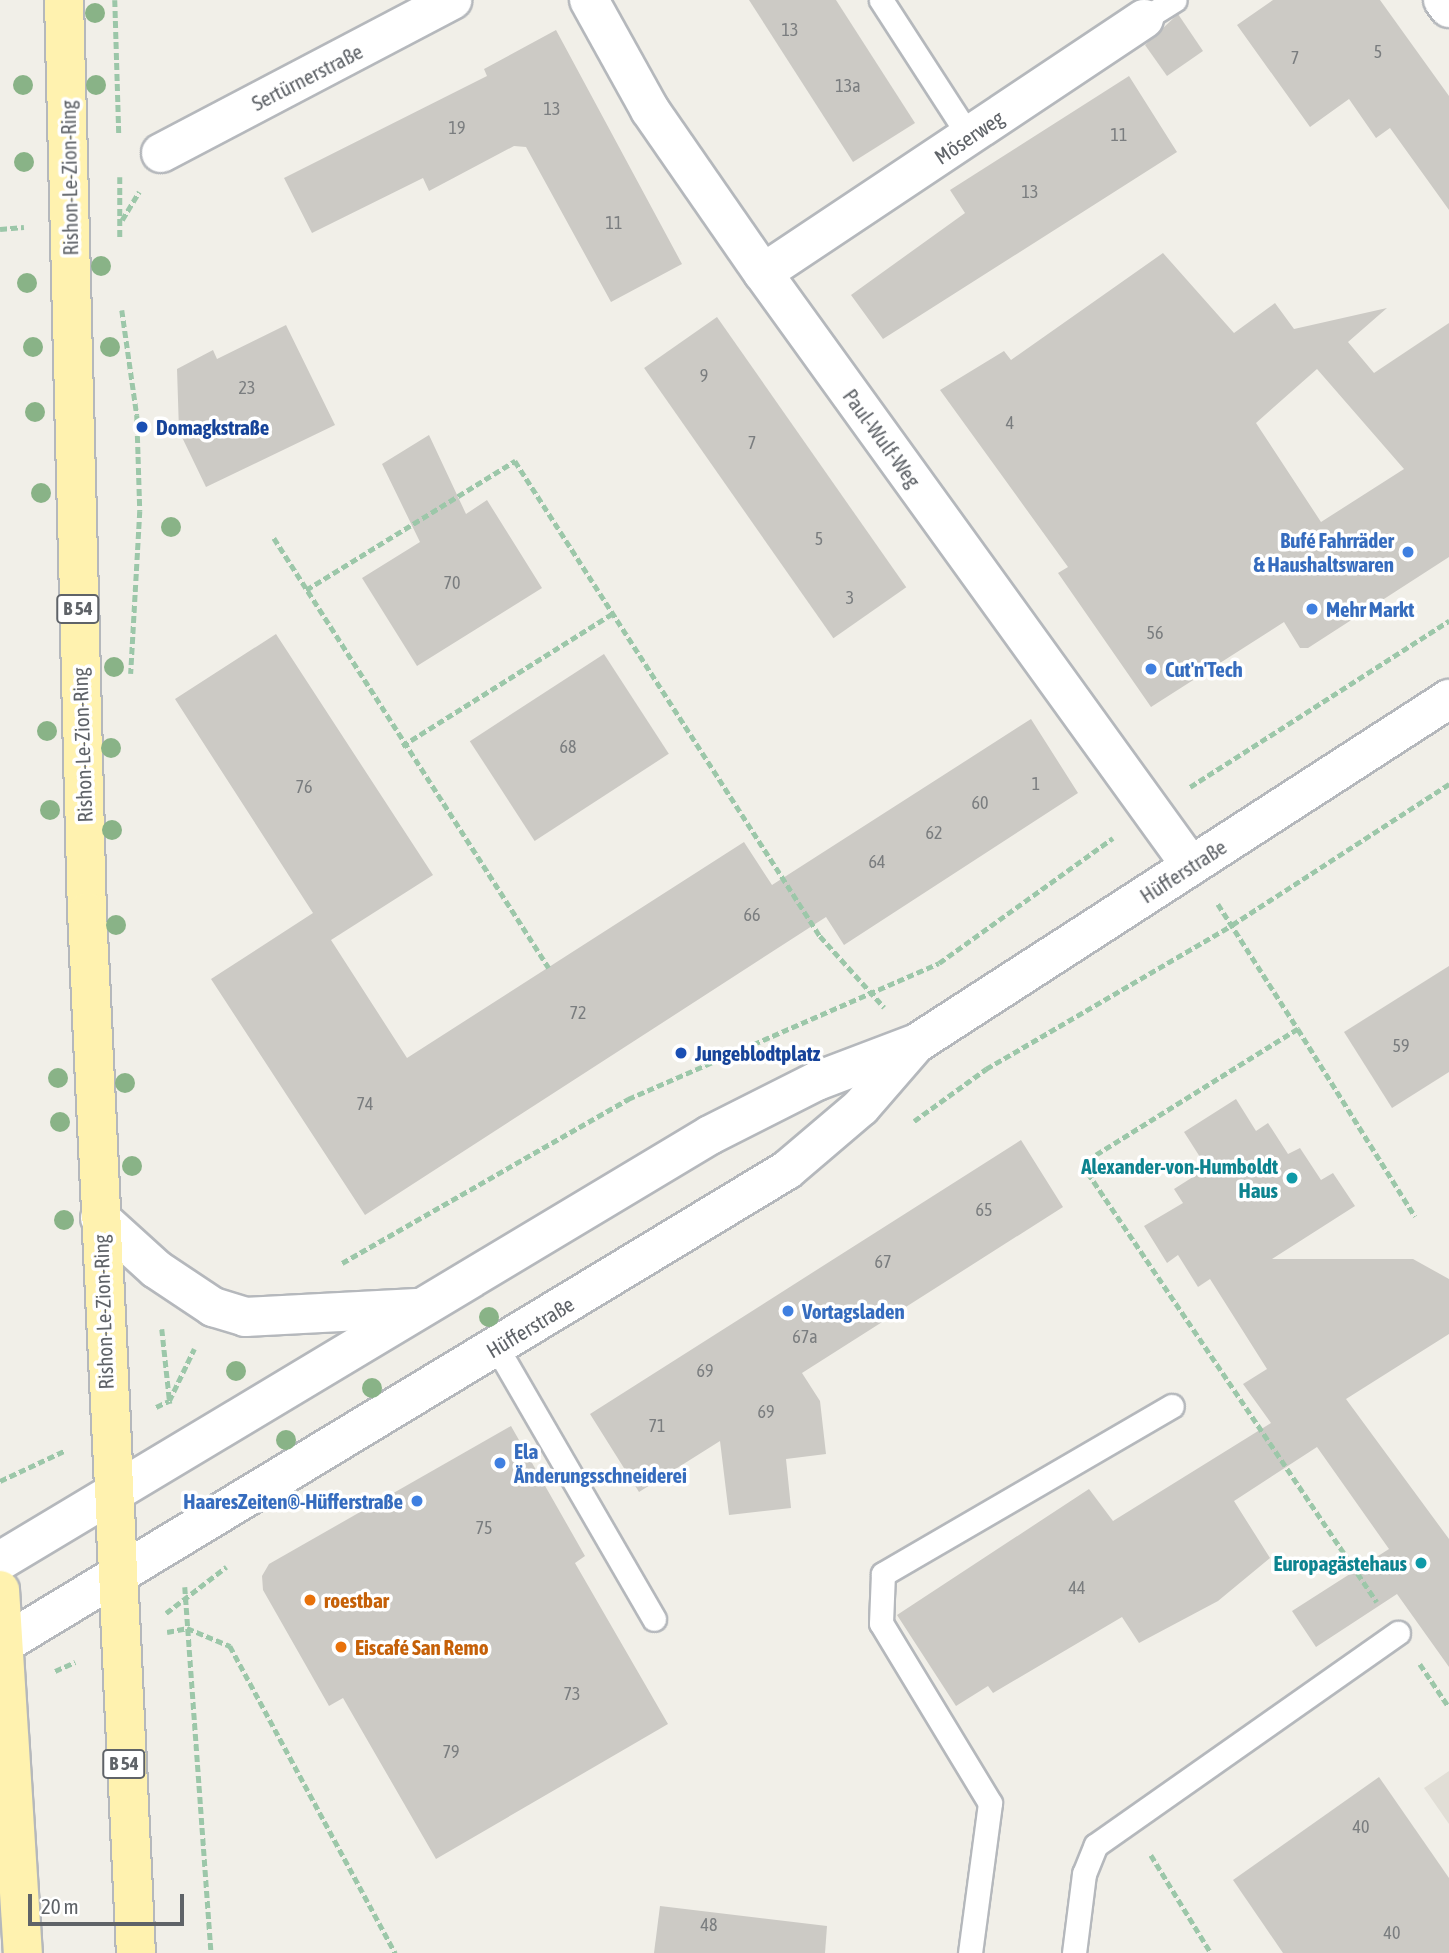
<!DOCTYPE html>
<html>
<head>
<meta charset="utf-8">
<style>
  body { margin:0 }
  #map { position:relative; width:1449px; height:1953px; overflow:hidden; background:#f1efe8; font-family:"Asap Condensed",sans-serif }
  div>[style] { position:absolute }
  .education>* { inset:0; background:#e1ded6 }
  .building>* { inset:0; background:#cccac5; transform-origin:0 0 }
  .path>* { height:4.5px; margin-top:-2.25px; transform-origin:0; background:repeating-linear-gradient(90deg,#9cc7a9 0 7px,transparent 0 10.5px) }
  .roads { filter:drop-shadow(2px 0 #b5b8bc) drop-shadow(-2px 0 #b5b8bc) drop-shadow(0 2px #b5b8bc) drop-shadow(0 -2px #b5b8bc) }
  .service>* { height:23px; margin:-11.5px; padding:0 11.5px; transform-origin:11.5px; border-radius:11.5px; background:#fff }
  .minor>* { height:38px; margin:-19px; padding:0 19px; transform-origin:19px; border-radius:19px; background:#fff }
  .tertiary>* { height:38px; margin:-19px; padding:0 19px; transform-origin:19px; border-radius:19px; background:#fff }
  .primary>* { height:38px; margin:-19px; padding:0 19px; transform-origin:19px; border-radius:19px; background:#fff2af }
  .trees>* { width:20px; height:20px; margin:-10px; border-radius:50%; background:#89b387 }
  .dots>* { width:19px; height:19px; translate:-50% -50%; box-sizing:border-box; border:4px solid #fff; border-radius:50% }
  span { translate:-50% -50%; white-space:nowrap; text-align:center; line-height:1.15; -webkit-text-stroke:7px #fff; paint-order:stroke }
  .number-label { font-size:18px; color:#7a7d7f }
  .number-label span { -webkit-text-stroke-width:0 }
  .shield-label span { padding:2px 5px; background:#fff; border:2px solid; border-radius:5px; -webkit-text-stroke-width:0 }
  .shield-label { font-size:19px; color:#5f6368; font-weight:700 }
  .street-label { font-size:21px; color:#5f6368 }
  .transit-label { font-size:21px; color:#164399; font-weight:700 }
  .left { translate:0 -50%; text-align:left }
  .shop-label { font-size:21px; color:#366cbe; font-weight:700 }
  .right { translate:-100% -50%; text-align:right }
  .culture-label { font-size:21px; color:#0d838f; font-weight:700 }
  .food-label { font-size:21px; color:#c56008; font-weight:700 }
  .scale { position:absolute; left:28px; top:1894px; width:156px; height:32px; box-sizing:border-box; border:4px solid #5f6368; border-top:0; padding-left:9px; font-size:21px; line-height:24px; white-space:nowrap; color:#5f6368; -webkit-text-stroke:5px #fff; paint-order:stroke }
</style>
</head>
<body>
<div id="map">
  <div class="education">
    <i style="clip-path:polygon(1449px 1771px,1449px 1824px,1424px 1788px)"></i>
  </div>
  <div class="building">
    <i style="clip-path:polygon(749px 0,836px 0,915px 123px,853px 162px)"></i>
    <i style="clip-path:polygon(1273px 0,1380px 0,1449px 96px,1449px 210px,1390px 128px,1376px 138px,1349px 99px,1310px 127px,1237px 25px)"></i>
    <i style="clip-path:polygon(1178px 14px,1203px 51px,1167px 76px,1145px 45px)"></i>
    <i style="clip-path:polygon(556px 30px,682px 264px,611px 302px,526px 147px,514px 146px,429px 191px,423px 178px,312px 233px,284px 178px,487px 76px,484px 69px)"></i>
    <i style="clip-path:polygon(1129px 76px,1177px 152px,883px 339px,851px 295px,965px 213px,950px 190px)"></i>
    <i style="clip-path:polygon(evenodd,1163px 253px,1234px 333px,1275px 303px,1294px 329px,1387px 308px,1348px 342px,1374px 373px,1449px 323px,1449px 557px,1308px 648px,1300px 648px,1284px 622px,1151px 707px,1058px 573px,1068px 567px,940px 390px,1004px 351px,1011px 360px,1163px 253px,1317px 369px,1404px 469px,1321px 522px,1256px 423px,1317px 369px)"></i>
    <i style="left:717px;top:317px;width:330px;height:89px;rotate:55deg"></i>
    <i style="clip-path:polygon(286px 325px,335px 425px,206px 487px,179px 431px,177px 369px,213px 350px,217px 359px)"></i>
    <i style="clip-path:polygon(429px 435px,466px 514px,487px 500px,542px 588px,417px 666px,362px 578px,420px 542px,382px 464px)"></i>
    <i style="clip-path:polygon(276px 634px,433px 875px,331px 940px,407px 1058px,744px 842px,772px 885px,1031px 719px,1078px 793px,844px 945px,826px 917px,365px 1215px,211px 979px,313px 913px,175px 699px)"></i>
    <i style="left:604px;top:654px;width:119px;height:160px;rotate:57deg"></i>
    <i style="clip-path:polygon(1449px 966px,1449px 1072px,1392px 1108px,1344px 1032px)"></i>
    <i style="clip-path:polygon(1236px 1099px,1256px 1131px,1268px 1123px,1288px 1154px,1300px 1148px,1321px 1180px,1333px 1173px,1355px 1206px,1272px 1259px,1413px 1259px,1449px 1279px,1449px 1334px,1346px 1399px,1449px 1539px,1449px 1667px,1397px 1594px,1316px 1647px,1292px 1611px,1389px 1549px,1317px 1447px,1234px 1501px,1270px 1558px,1218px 1601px,1139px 1643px,1122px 1617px,993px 1693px,988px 1686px,956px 1706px,897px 1615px,1089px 1489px,1113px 1521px,1271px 1423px,1243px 1384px,1267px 1369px,1210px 1279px,1198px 1287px,1178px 1255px,1167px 1263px,1144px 1226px,1183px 1203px,1174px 1189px,1207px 1168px,1184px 1132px)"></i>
    <i style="clip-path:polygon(1021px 1140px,1063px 1207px,802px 1373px,820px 1401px,826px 1454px,786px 1459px,791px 1508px,729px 1515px,720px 1441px,639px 1492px,590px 1414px)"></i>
    <i style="clip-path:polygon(511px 1426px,585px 1556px,575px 1563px,668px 1724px,436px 1859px,343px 1698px,329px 1706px,263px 1590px,262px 1576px,269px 1564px)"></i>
    <i style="clip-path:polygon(1379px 1777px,1449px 1878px,1449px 1953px,1283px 1953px,1233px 1880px)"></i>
    <i style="clip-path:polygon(660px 1906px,827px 1926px,825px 1953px,654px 1953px)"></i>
  </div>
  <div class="path">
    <i style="left:115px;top:0;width:133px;rotate:88.3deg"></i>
    <i style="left:120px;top:177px;width:61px;rotate:90deg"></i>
    <i style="left:122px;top:220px;width:33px;rotate:-59deg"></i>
    <i style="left:0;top:229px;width:24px;rotate:-5deg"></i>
    <i style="left:122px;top:310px;width:106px;rotate:81.9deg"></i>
    <i style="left:137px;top:415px;width:96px;rotate:88.2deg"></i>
    <i style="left:140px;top:511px;width:163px;rotate:93.2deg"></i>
    <i style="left:274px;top:538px;width:510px;rotate:57.4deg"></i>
    <i style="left:306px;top:590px;width:246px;rotate:-31.7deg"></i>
    <i style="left:515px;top:461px;width:564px;rotate:57.3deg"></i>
    <i style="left:820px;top:936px;width:96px;rotate:48deg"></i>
    <i style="left:402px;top:746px;width:248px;rotate:-32.2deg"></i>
    <i style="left:1190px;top:787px;width:308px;rotate:-32.7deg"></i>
    <i style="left:1218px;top:904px;width:148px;rotate:57.4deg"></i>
    <i style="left:1298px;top:1029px;width:255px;rotate:148deg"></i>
    <i style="left:1082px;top:1164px;width:528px;rotate:56.04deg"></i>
    <i style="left:1298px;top:1029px;width:221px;rotate:58deg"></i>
    <i style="left:914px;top:1121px;width:89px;rotate:-35.8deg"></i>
    <i style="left:986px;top:1069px;width:285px;rotate:-30.3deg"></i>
    <i style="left:1232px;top:925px;width:259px;rotate:-33deg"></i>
    <i style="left:342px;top:1263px;width:330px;rotate:-29.8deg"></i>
    <i style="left:628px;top:1099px;width:339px;rotate:-23.6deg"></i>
    <i style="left:939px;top:963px;width:214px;rotate:-35.7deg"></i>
    <i style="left:162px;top:1329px;width:75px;rotate:83.9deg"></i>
    <i style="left:156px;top:1407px;width:14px;rotate:-25deg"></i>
    <i style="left:169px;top:1401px;width:58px;rotate:-64.3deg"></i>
    <i style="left:0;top:1481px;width:73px;rotate:-25.2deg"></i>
    <i style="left:185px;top:1587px;width:367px;rotate:85.9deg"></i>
    <i style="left:166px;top:1613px;width:76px;rotate:-37.5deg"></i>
    <i style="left:167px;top:1632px;width:20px;rotate:-11deg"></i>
    <i style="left:187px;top:1628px;width:47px;rotate:22.7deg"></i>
    <i style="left:230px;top:1646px;width:349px;rotate:61.7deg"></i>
    <i style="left:1420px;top:1664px;width:52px;rotate:56deg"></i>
    <i style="left:55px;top:1671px;width:22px;rotate:-24deg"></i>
    <i style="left:1151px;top:1855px;width:115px;rotate:58.5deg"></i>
  </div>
  <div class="roads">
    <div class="service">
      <i style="left:881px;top:0;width:162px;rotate:57.1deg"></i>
      <i style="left:1144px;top:19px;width:36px;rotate:-32deg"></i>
      <i style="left:497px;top:1348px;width:313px;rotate:59.9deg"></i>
      <i style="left:970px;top:1953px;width:151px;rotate:-82.4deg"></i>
      <i style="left:990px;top:1803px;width:210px;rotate:-121.2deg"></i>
      <i style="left:881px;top:1623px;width:49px;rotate:-87.7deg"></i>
      <i style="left:883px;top:1574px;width:334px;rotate:-30.2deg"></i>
      <i style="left:1074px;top:1953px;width:80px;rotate:-82.8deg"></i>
      <i style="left:1084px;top:1874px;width:31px;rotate:-68deg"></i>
      <i style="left:1096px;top:1845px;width:369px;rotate:-35.1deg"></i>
    </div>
    <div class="minor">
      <i style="left:589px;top:0;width:126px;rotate:61deg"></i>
      <i style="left:650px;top:110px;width:198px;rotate:55.3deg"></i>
      <i style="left:763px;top:273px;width:731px;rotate:54.18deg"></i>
      <i style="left:1443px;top:0;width:10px;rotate:53deg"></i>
      <i style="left:161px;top:153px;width:329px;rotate:-27.7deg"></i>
      <i style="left:763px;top:273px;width:458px;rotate:-33.7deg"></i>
    </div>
    <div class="tertiary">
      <i style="left:100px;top:1218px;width:76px;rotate:42.3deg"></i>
      <i style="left:156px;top:1269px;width:69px;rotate:33.7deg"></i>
      <i style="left:213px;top:1307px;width:34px;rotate:17deg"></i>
      <i style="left:245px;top:1317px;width:172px;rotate:-3deg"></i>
      <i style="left:0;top:1561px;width:828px;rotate:-30.96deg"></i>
      <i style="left:710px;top:1135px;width:120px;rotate:-26.8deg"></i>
      <i style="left:817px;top:1081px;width:107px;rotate:-20.8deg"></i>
      <i style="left:917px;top:1043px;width:634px;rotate:-32.89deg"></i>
      <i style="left:2px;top:1645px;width:918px;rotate:-31.18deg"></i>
      <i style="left:787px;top:1170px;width:97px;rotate:-40.4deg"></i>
      <i style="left:861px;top:1107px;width:79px;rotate:-49.1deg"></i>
    </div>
    <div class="primary">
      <i style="left:64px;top:0;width:912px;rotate:88.56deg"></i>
      <i style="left:87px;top:912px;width:1042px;rotate:87.31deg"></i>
      <i style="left:0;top:1590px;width:364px;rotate:86.4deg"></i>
    </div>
  </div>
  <div class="trees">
    <i style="left:95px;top:13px"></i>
    <i style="left:23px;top:85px"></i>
    <i style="left:96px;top:85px"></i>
    <i style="left:24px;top:162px"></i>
    <i style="left:101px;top:266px"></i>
    <i style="left:27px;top:283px"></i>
    <i style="left:33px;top:347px"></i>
    <i style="left:110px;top:347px"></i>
    <i style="left:35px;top:412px"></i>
    <i style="left:41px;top:493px"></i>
    <i style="left:171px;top:527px"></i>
    <i style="left:114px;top:667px"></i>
    <i style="left:47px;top:731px"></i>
    <i style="left:111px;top:748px"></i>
    <i style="left:50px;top:810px"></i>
    <i style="left:112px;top:830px"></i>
    <i style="left:116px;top:925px"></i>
    <i style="left:58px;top:1078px"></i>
    <i style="left:125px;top:1083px"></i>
    <i style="left:60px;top:1122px"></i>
    <i style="left:132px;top:1166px"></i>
    <i style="left:64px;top:1220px"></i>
    <i style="left:489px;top:1317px"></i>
    <i style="left:236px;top:1371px"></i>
    <i style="left:372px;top:1388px"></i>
    <i style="left:286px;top:1440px"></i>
  </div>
  <div class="dots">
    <i style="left:142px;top:427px;background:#1a4fb4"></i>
    <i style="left:1408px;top:552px;background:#3f7fe0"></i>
    <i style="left:1312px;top:609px;background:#3f7fe0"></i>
    <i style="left:1151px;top:669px;background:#3f7fe0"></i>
    <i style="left:681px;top:1053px;background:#1a4fb4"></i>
    <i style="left:1292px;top:1178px;background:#0f9aa8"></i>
    <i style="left:788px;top:1311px;background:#3f7fe0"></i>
    <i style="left:500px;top:1463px;background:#3f7fe0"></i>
    <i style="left:417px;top:1501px;background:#3f7fe0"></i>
    <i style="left:1421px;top:1563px;background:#0f9aa8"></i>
    <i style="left:310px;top:1600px;background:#e8710a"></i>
    <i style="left:341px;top:1647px;background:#e8710a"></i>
  </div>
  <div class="number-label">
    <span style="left:790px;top:30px">13</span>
    <span style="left:1378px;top:52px">5</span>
    <span style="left:1295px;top:58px">7</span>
    <span style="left:848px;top:86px">13a</span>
    <span style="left:552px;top:109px">13</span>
    <span style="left:457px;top:128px">19</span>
    <span style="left:1119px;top:135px">11</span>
    <span style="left:1030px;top:192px">13</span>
    <span style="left:614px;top:223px">11</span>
    <span style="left:704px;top:376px">9</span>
    <span style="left:247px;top:388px">23</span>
    <span style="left:1010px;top:423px">4</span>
    <span style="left:752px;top:443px">7</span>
    <span style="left:819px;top:539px">5</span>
    <span style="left:452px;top:583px">70</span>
    <span style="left:850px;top:598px">3</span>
    <span style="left:1155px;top:633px">56</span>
    <span style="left:568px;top:747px">68</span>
    <span style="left:1036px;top:784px">1</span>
    <span style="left:304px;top:787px">76</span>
    <span style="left:980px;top:803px">60</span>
    <span style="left:934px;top:833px">62</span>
    <span style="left:877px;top:862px">64</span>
    <span style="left:752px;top:915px">66</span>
    <span style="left:578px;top:1013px">72</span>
    <span style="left:1401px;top:1046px">59</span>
    <span style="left:365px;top:1104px">74</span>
    <span style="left:984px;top:1210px">65</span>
    <span style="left:883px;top:1262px">67</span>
    <span style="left:805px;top:1337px">67a</span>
    <span style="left:705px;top:1371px">69</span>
    <span style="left:766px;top:1412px">69</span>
    <span style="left:657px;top:1426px">71</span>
    <span style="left:484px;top:1528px">75</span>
    <span style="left:1077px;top:1588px">44</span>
    <span style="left:572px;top:1694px">73</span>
    <span style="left:451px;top:1752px">79</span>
    <span style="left:1361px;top:1827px">40</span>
    <span style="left:709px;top:1925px">48</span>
    <span style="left:1392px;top:1933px">40</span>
  </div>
  <div class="shield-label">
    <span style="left:78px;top:609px">B 54</span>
    <span style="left:124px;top:1764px">B 54</span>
  </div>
  <div class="street-label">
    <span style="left:307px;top:77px;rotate:-27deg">Sertürnerstraße</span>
    <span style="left:969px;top:137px;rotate:-34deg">Möserweg</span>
    <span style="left:69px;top:178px;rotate:-91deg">Rishon-Le-Zion-Ring</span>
    <span style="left:882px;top:438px;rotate:54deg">Paul-Wulf-Weg</span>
    <span style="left:82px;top:745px;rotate:-92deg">Rishon-Le-Zion-Ring</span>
    <span style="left:1183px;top:871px;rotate:-33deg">Hüfferstraße</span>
    <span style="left:103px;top:1312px;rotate:-92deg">Rishon-Le-Zion-Ring</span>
    <span style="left:530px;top:1327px;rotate:-31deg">Hüfferstraße</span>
  </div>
  <div class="transit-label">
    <span class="left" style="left:156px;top:427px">Domagkstraße</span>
    <span class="left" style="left:695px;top:1053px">Jungeblodtplatz</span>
  </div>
  <div class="shop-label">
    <span class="right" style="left:1394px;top:552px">Bufé Fahrräder<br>&amp; Haushaltswaren</span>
    <span class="left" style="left:1326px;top:609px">Mehr Markt</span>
    <span class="left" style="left:1165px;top:669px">Cut'n'Tech</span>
    <span class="left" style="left:802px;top:1311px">Vortagsladen</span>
    <span class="left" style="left:514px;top:1463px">Ela<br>Änderungsschneiderei</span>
    <span class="right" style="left:403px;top:1501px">HaaresZeiten®-Hüfferstraße</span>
  </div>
  <div class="culture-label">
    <span class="right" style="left:1278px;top:1178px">Alexander-von-Humboldt<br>Haus</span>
    <span class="right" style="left:1407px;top:1563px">Europagästehaus</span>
  </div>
  <div class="food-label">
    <span class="left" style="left:324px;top:1600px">roestbar</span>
    <span class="left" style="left:355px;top:1647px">Eiscafé San Remo</span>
  </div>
  <div class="scale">20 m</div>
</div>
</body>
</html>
